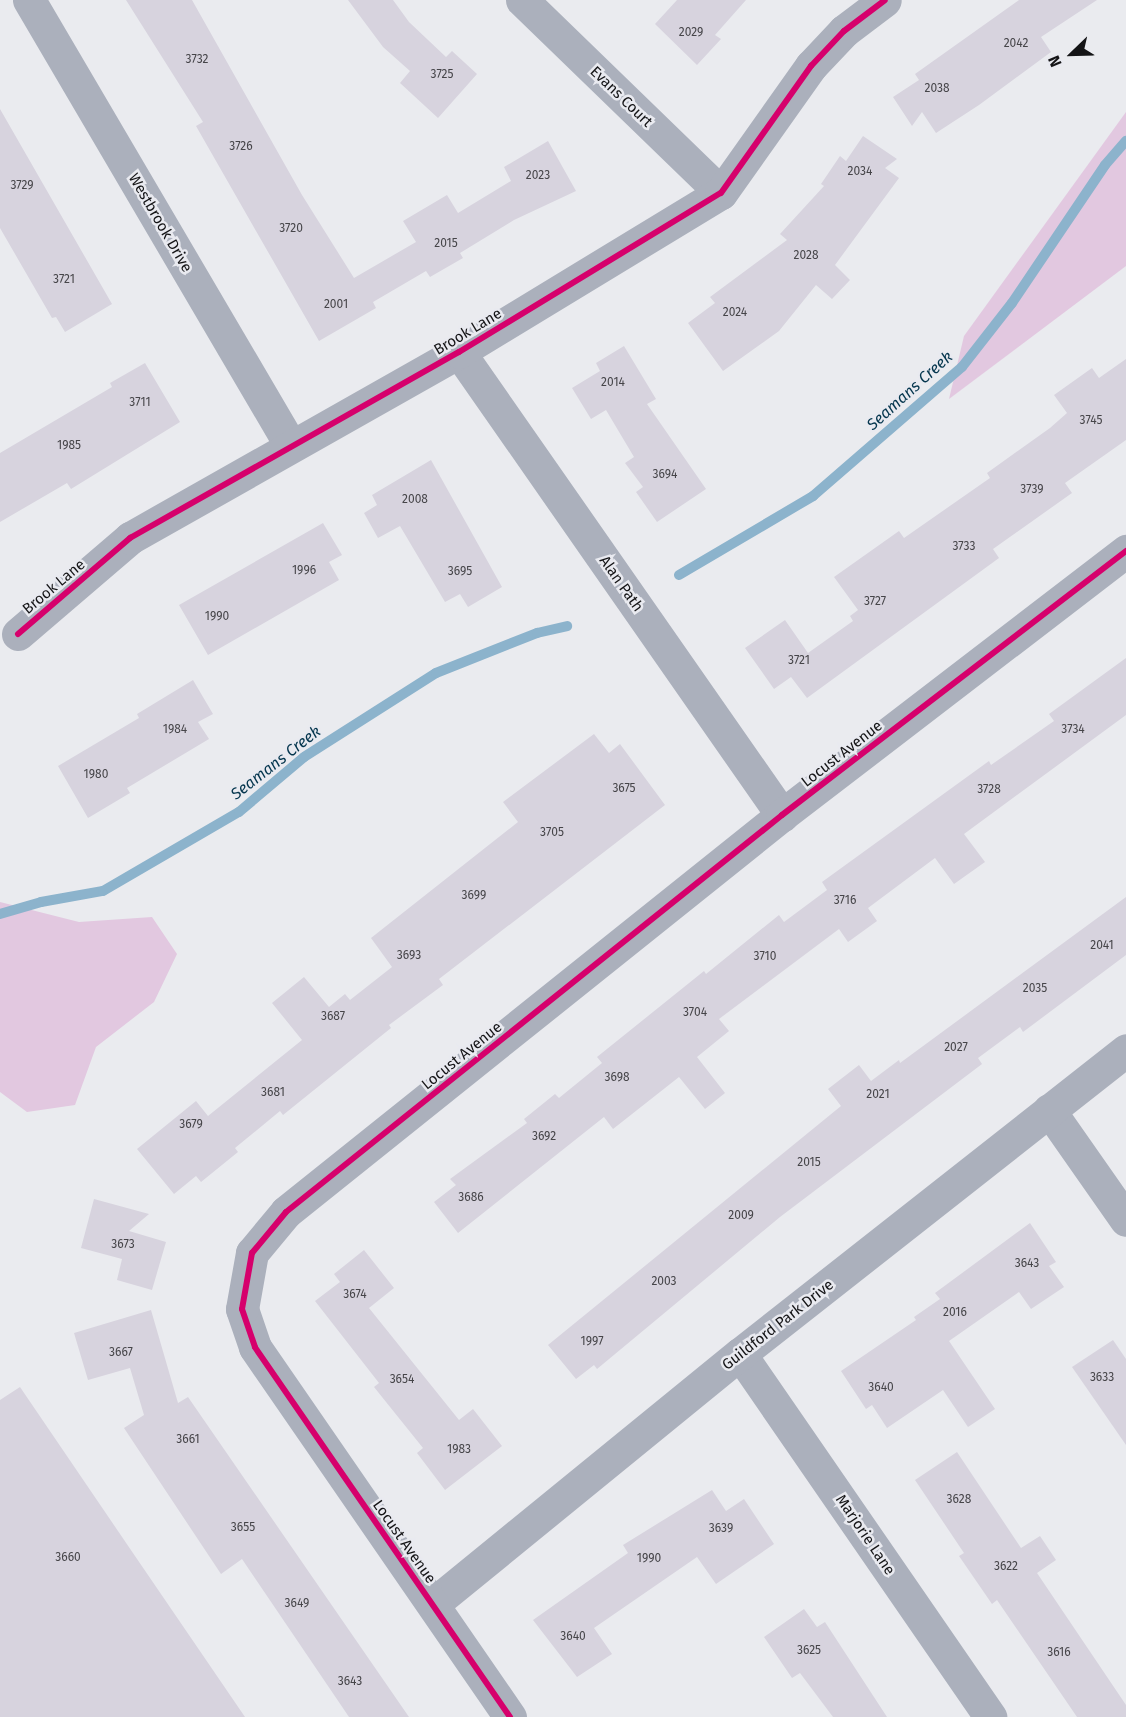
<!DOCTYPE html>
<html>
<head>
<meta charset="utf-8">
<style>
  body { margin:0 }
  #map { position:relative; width:1126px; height:1717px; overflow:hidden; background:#eaebef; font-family:"Fira Sans",sans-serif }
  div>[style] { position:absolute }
  .green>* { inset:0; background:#e2c8e0 }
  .stream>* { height:10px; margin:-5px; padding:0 5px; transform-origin:5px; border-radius:5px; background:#8cb3cc }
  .building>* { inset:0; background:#d7d3de }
  .minor>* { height:33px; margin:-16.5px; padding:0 16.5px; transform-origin:16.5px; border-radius:16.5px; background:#abb0bc }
  .cycleway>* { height:6px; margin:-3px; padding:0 3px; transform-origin:3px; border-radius:3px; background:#d6006c }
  span { translate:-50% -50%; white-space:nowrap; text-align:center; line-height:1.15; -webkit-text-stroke:5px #e9eaf0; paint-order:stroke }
  .number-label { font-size:12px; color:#464549 }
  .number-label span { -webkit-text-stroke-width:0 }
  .street-label { font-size:15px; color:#141416 }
  .water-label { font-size:16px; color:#04354d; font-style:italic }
  .north { position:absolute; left:1042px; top:24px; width:60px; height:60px; -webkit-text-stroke:4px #e9eaf0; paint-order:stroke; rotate:247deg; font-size:16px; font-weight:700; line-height:24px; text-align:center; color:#141416 }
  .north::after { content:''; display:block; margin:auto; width:21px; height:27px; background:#141416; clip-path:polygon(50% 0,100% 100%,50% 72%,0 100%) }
</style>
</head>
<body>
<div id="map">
  <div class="green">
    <i style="clip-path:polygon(1126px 112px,1126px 266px,949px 399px,964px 336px)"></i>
    <i style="clip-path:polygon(0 902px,79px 922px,152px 917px,177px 954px,154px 1002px,96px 1047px,75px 1105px,27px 1112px,0 1092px)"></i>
  </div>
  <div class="stream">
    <i style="left:679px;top:575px;width:156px;rotate:-30.5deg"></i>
    <i style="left:813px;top:496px;width:197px;rotate:-40.9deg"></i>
    <i style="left:962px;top:367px;width:81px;rotate:-52deg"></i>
    <i style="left:1012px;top:303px;width:166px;rotate:-56deg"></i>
    <i style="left:1105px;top:165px;width:32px;rotate:-49deg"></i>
    <i style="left:0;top:914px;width:43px;rotate:-16.3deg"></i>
    <i style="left:41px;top:902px;width:63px;rotate:-10.1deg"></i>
    <i style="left:103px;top:891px;width:157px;rotate:-30.2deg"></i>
    <i style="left:239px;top:812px;width:85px;rotate:-40.2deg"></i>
    <i style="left:304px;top:757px;width:156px;rotate:-32.5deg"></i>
    <i style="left:436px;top:673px;width:109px;rotate:-21.6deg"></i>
    <i style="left:537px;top:633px;width:31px;rotate:-13deg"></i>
  </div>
  <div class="building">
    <i style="clip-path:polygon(126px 0,192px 0,302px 195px,354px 278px,416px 242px,403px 221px,447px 195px,458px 213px,511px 181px,504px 167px,548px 141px,576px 191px,514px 220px,460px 253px,463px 258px,430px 277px,426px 271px,373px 302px,376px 308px,319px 341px,196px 126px,203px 122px)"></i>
    <i style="clip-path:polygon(348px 0,393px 0,409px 22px,446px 57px,452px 51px,477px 74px,438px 118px,400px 83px,410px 71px,383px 47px)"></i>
    <i style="clip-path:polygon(677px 0,746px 0,715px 35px,721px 39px,697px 65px,655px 24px)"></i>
    <i style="clip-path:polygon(1019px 0,1097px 0,1041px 37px,1051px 52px,979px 105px,936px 133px,922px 112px,912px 126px,893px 97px,919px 80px,915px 74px)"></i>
    <i style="clip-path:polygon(0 109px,112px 304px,65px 332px,56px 317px,52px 318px,0 228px)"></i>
    <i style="clip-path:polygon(863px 136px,897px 159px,885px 168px,899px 178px,835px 265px,850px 280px,832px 299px,816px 285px,779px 331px,723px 371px,688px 323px,715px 303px,710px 297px,787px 240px,780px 234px,824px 186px,821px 184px,840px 156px,846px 161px)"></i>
    <i style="clip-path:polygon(624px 346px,656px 399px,647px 404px,706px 489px,657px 522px,636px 492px,643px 487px,625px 463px,634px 457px,606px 410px,591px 419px,572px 388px,600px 371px,596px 363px)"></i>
    <i style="clip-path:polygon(1126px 359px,1126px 440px,1065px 483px,1072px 493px,993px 549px,999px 558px,807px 698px,791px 677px,774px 689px,745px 648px,785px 620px,808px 653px,853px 621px,850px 616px,858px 610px,834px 577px,899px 531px,904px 538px,990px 478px,987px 473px,1050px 428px,1067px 413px,1054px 395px,1092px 368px,1099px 378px)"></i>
    <i style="clip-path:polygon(145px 363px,180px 422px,71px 489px,67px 483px,0 522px,0 453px,112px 387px,110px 383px)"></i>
    <i style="clip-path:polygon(431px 460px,502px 587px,468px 607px,460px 594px,445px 602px,400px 526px,378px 538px,364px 513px,377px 505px,372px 495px)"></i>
    <i style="clip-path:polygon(323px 523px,342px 555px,329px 562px,339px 580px,208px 655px,179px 605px)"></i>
    <i style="clip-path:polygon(1126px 658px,1126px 715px,964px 834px,985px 862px,954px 884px,935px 858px,868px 908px,877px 921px,848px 942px,839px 929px,719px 1019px,729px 1031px,697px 1057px,725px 1093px,705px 1109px,679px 1077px,613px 1129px,604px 1117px,458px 1233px,434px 1202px,456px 1185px,450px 1179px,527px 1123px,524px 1119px,555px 1094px,559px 1098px,602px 1063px,597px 1057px,704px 971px,706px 974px,779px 915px,784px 922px,827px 890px,822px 882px,989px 761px,991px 765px,1054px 721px,1049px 714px)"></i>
    <i style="clip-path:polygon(193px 680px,213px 714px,198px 722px,209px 739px,127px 788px,130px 793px,88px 818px,58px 766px,139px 718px,137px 714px)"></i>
    <i style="clip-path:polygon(594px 734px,609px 753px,620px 744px,665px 805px,439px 979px,443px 985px,389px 1025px,391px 1028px,283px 1115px,280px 1111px,235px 1148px,238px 1152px,201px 1182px,196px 1176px,174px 1194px,137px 1149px,196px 1101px,208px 1116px,302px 1040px,272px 1003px,304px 977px,329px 1007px,345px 994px,350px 1000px,392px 967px,371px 938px,518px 822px,503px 802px)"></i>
    <i style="clip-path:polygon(1126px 897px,1126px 955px,1023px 1032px,1020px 1027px,978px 1058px,982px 1064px,780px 1217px,597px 1369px,594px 1365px,576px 1379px,548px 1345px,841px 1106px,828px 1089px,859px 1065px,871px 1081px,899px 1060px,900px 1063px)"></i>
    <i style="clip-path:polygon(94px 1199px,149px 1214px,129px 1231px,166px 1242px,152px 1290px,117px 1280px,122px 1259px,81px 1248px)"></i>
    <i style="clip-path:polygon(1030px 1223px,1056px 1262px,1049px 1266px,1064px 1287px,1031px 1309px,1019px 1292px,949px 1341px,995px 1409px,968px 1427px,943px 1390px,887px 1428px,872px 1405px,866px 1409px,841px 1371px,916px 1320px,914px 1317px,940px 1299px,935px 1293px)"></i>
    <i style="clip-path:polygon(364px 1250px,394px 1288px,369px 1308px,459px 1420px,473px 1409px,502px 1446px,445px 1490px,417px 1453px,423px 1448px,374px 1387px,379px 1383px,315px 1301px,340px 1282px,334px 1274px)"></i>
    <i style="clip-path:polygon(151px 1310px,178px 1403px,188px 1397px,409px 1717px,349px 1717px,242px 1559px,221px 1574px,124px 1428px,144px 1415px,130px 1368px,88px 1380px,74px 1333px)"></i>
    <i style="clip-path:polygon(1113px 1340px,1126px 1359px,1126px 1445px,1072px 1367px)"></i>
    <i style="clip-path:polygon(20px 1387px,135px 1556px,245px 1717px,0 1717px,0 1400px)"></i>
    <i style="clip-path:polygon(957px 1452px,1021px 1548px,1040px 1536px,1056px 1560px,1037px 1573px,1126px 1705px,1126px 1717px,1077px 1717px,997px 1600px,992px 1604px,959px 1556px,964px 1553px,915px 1480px)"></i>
    <i style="clip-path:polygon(712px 1490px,726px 1511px,744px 1499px,774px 1544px,716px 1584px,697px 1557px,594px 1628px,612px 1654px,577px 1677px,533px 1620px,628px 1553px,623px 1545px)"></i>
    <i style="clip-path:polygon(804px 1609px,817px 1627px,825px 1622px,887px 1717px,833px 1717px,800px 1673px,792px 1678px,764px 1637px)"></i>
  </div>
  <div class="minor">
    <i style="left:29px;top:0;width:517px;rotate:59.57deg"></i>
    <i style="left:522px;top:0;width:277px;rotate:44.1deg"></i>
    <i style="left:459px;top:352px;width:565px;rotate:55.1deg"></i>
    <i style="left:18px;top:634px;width:148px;rotate:-40.6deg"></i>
    <i style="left:130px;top:538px;width:378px;rotate:-29.5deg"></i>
    <i style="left:459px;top:352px;width:306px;rotate:-31.3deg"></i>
    <i style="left:721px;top:193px;width:156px;rotate:-54.7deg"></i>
    <i style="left:811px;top:66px;width:48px;rotate:-46.7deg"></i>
    <i style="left:844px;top:31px;width:51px;rotate:-37.1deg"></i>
    <i style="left:1049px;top:1110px;width:134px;rotate:55deg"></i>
    <i style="left:740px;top:1354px;width:441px;rotate:55.4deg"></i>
    <i style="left:433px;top:1604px;width:396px;rotate:-39.2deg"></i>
    <i style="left:740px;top:1354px;width:491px;rotate:-38.2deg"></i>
    <i style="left:510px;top:1717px;width:449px;rotate:-124.6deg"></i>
    <i style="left:255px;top:1347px;width:40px;rotate:-108.9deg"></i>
    <i style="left:242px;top:1309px;width:57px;rotate:-79.9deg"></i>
    <i style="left:252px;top:1253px;width:53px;rotate:-50.3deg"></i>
    <i style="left:286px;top:1212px;width:635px;rotate:-38.67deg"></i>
    <i style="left:782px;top:815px;width:434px;rotate:-37.5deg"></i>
  </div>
  <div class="cycleway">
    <i style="left:18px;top:634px;width:148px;rotate:-40.6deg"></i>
    <i style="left:130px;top:538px;width:378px;rotate:-29.5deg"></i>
    <i style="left:459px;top:352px;width:306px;rotate:-31.3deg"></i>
    <i style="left:721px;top:193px;width:156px;rotate:-54.7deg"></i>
    <i style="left:811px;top:66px;width:48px;rotate:-46.7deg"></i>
    <i style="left:844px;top:31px;width:51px;rotate:-37.1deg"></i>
    <i style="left:510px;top:1717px;width:449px;rotate:-124.6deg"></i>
    <i style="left:255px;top:1347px;width:40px;rotate:-108.9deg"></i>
    <i style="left:242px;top:1309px;width:57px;rotate:-79.9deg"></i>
    <i style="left:252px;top:1253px;width:53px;rotate:-50.3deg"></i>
    <i style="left:286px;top:1212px;width:635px;rotate:-38.67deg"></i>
    <i style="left:782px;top:815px;width:434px;rotate:-37.5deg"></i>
  </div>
  <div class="number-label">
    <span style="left:691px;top:33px">2029</span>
    <span style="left:1016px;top:44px">2042</span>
    <span style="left:197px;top:60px">3732</span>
    <span style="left:442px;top:75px">3725</span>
    <span style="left:937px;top:89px">2038</span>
    <span style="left:241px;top:147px">3726</span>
    <span style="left:860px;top:172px">2034</span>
    <span style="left:538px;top:176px">2023</span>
    <span style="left:22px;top:186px">3729</span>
    <span style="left:291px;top:229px">3720</span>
    <span style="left:446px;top:244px">2015</span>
    <span style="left:806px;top:256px">2028</span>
    <span style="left:64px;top:280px">3721</span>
    <span style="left:336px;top:305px">2001</span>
    <span style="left:735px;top:313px">2024</span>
    <span style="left:613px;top:383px">2014</span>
    <span style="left:140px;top:403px">3711</span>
    <span style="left:1091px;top:421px">3745</span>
    <span style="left:69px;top:446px">1985</span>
    <span style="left:665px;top:475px">3694</span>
    <span style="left:1032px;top:490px">3739</span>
    <span style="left:415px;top:500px">2008</span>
    <span style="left:964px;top:547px">3733</span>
    <span style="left:304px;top:571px">1996</span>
    <span style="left:460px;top:572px">3695</span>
    <span style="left:875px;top:602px">3727</span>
    <span style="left:217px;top:617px">1990</span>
    <span style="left:799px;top:661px">3721</span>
    <span style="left:175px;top:730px">1984</span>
    <span style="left:1073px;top:730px">3734</span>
    <span style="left:96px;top:775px">1980</span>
    <span style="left:624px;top:789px">3675</span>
    <span style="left:989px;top:790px">3728</span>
    <span style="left:552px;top:833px">3705</span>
    <span style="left:474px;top:896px">3699</span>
    <span style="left:845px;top:901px">3716</span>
    <span style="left:1102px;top:946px">2041</span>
    <span style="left:409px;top:956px">3693</span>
    <span style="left:765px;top:957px">3710</span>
    <span style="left:1035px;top:989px">2035</span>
    <span style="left:695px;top:1013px">3704</span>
    <span style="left:333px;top:1017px">3687</span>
    <span style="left:956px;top:1048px">2027</span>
    <span style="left:617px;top:1078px">3698</span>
    <span style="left:273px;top:1093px">3681</span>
    <span style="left:878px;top:1095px">2021</span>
    <span style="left:191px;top:1125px">3679</span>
    <span style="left:544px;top:1137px">3692</span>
    <span style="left:809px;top:1163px">2015</span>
    <span style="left:471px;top:1198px">3686</span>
    <span style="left:741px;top:1216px">2009</span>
    <span style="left:123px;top:1245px">3673</span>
    <span style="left:1027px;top:1264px">3643</span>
    <span style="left:664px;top:1282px">2003</span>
    <span style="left:355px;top:1295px">3674</span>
    <span style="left:955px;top:1313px">2016</span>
    <span style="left:592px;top:1342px">1997</span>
    <span style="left:121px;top:1353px">3667</span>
    <span style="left:1102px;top:1378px">3633</span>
    <span style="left:402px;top:1380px">3654</span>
    <span style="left:881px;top:1388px">3640</span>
    <span style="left:188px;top:1440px">3661</span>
    <span style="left:459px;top:1450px">1983</span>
    <span style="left:959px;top:1500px">3628</span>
    <span style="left:243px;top:1528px">3655</span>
    <span style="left:721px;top:1529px">3639</span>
    <span style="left:68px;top:1558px">3660</span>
    <span style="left:649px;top:1559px">1990</span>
    <span style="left:1006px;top:1567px">3622</span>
    <span style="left:297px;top:1604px">3649</span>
    <span style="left:573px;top:1637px">3640</span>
    <span style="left:809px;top:1651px">3625</span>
    <span style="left:1059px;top:1653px">3616</span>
    <span style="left:350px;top:1682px">3643</span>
  </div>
  <div class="street-label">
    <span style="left:621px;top:97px;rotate:44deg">Evans Court</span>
    <span style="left:160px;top:223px;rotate:60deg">Westbrook Drive</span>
    <span style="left:468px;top:332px;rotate:-31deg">Brook Lane</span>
    <span style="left:621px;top:584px;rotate:55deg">Alan Path</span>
    <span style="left:54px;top:587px;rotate:-40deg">Brook Lane</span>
    <span style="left:842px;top:754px;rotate:-38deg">Locust Avenue</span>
    <span style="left:462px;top:1056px;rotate:-39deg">Locust Avenue</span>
    <span style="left:778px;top:1325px;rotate:-38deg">Guildford Park Drive</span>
    <span style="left:865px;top:1535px;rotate:56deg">Marjorie Lane</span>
    <span style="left:404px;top:1542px;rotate:55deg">Locust Avenue</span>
  </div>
  <div class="water-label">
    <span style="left:910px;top:391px;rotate:-42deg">Seamans Creek</span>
    <span style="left:276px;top:763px;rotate:-38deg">Seamans Creek</span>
  </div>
  <div class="north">N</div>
</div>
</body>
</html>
